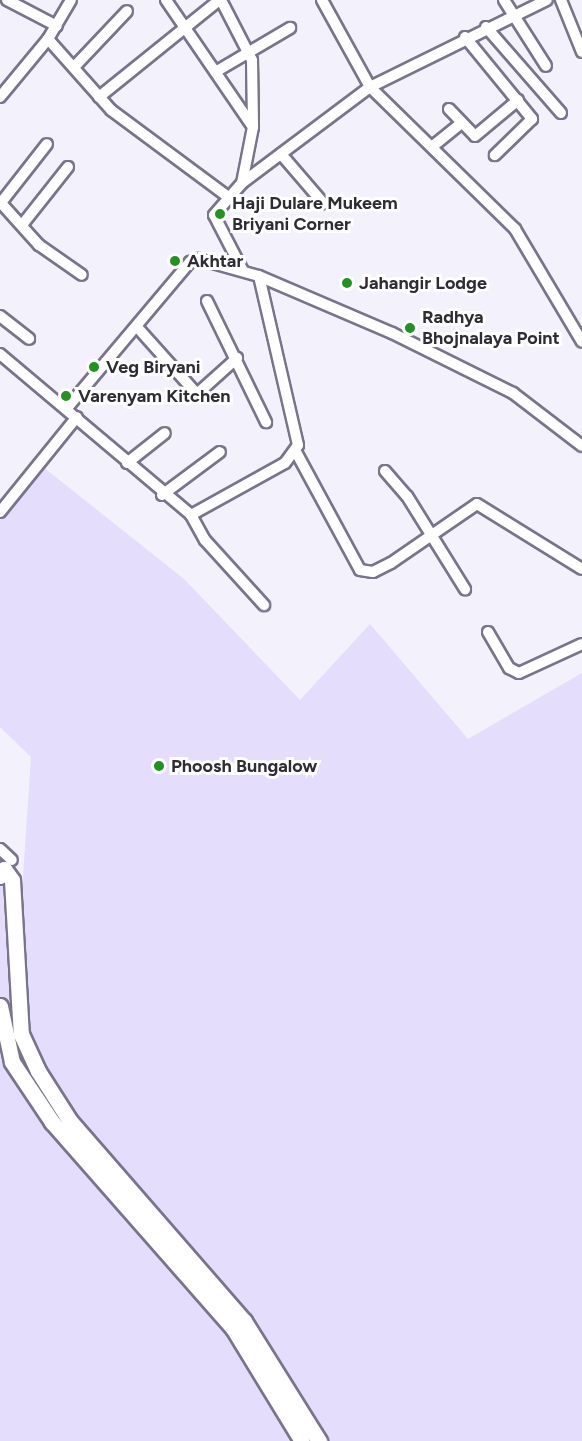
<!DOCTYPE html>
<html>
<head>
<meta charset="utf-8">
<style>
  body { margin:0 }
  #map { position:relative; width:582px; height:1441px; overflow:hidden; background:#f3f1fb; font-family:Figtree,sans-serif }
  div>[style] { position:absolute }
  .green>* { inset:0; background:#e4ddfb }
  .roads { filter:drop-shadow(2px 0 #79748a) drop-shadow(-2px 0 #79748a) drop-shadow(0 2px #79748a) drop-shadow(0 -2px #79748a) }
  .street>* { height:10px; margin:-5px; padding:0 5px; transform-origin:5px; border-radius:5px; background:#fff }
  .secondary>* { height:15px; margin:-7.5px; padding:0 7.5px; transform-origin:7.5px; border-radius:7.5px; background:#fff }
  .dots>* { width:16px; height:16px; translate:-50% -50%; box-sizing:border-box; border:3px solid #fff; border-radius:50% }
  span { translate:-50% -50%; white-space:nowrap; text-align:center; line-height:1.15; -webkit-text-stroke:6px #fff; paint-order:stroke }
  .poi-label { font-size:18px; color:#2e2c35; font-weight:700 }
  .left { translate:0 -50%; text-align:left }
</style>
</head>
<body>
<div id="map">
  <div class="green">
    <i style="clip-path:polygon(43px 467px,184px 579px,300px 700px,370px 624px,468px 739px,582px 673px,582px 1441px,0 1441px,0 880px,22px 892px,31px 757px,0 727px,0 520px)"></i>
  </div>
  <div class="roads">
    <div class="street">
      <i style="left:7px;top:0;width:56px;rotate:27.5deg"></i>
      <i style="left:166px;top:0;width:154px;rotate:55.6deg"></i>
      <i style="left:221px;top:0;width:68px;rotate:62.7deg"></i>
      <i style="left:252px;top:60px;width:67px;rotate:89.1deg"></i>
      <i style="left:253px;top:127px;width:57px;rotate:101.1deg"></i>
      <i style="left:322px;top:0;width:99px;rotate:61.1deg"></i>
      <i style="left:370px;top:87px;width:203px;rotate:44.4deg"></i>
      <i style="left:515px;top:229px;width:131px;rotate:59.3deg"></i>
      <i style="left:504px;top:0;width:78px;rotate:57.5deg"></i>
      <i style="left:561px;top:0;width:56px;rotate:68deg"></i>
      <i style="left:486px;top:27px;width:114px;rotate:48.9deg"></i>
      <i style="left:465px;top:37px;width:106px;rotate:50.7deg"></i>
      <i style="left:532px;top:119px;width:52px;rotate:135.8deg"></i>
      <i style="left:48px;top:39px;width:95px;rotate:48.4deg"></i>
      <i style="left:111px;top:110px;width:144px;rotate:36.6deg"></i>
      <i style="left:76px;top:65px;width:74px;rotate:-46.6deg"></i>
      <i style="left:217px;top:71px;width:85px;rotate:-30.5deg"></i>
      <i style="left:0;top:97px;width:75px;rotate:-50.4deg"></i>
      <i style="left:48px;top:39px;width:45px;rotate:-59.5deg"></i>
      <i style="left:99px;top:97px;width:154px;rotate:-38.9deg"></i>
      <i style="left:449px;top:109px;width:37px;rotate:46deg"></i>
      <i style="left:475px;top:136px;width:56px;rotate:-39.9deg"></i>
      <i style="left:433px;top:146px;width:36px;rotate:-39deg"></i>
      <i style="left:281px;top:154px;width:65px;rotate:49.4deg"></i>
      <i style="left:1px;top:203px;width:57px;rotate:47.9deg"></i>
      <i style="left:39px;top:245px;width:52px;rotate:34.9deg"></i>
      <i style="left:0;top:204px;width:76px;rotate:-51.9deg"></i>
      <i style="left:22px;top:225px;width:74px;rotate:-51.6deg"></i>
      <i style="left:243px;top:271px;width:63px;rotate:-117.4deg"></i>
      <i style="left:214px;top:215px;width:43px;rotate:-48.8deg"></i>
      <i style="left:242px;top:183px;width:160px;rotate:-36.9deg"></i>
      <i style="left:370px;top:87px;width:197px;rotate:-26.2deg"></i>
      <i style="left:207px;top:301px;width:135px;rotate:64deg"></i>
      <i style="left:0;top:316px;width:37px;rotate:38deg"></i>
      <i style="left:137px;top:327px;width:90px;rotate:48.2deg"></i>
      <i style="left:197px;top:394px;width:54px;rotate:-42deg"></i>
      <i style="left:0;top:354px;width:250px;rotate:40.1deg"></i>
      <i style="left:191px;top:515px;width:107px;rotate:-29deg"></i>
      <i style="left:285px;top:463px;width:22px;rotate:-54deg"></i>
      <i style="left:298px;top:445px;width:173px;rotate:-103deg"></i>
      <i style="left:67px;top:408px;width:191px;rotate:-49.9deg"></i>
      <i style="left:190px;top:262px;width:9px;rotate:-21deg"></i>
      <i style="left:198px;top:259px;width:63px;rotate:15.6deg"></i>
      <i style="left:259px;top:276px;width:145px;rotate:23.2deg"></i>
      <i style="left:392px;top:333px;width:135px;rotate:26.4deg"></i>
      <i style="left:513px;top:393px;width:87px;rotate:37.5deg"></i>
      <i style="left:296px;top:452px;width:134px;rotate:61.5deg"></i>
      <i style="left:360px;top:570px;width:13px;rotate:9deg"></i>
      <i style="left:373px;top:572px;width:20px;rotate:-27deg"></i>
      <i style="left:391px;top:563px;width:104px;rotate:-34.5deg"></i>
      <i style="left:477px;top:504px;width:123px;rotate:31.8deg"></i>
      <i style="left:127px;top:463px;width:48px;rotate:-38.3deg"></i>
      <i style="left:385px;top:471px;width:33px;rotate:49deg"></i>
      <i style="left:407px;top:496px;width:110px;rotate:58.1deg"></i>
      <i style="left:162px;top:495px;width:72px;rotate:-36.6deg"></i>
      <i style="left:0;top:512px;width:122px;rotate:-51deg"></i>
      <i style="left:191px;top:515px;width:29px;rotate:61deg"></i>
      <i style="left:205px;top:540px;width:88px;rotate:47.8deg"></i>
      <i style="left:488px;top:632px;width:42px;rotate:59.7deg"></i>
      <i style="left:509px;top:668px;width:11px;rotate:27deg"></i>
      <i style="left:519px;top:673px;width:69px;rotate:-24.7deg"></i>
      <i style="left:0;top:849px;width:16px;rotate:43deg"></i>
    </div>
    <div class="secondary">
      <i style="left:0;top:876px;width:8px;rotate:-60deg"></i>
      <i style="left:4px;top:869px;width:14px;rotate:54deg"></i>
      <i style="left:12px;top:880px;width:154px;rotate:86.7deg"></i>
      <i style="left:21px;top:1034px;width:41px;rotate:65.3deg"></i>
      <i style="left:38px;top:1071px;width:59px;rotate:57.4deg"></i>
      <i style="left:70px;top:1121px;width:265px;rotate:49deg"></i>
      <i style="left:244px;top:1321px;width:142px;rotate:58deg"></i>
      <i style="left:0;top:1006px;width:57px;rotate:77.9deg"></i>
      <i style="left:12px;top:1062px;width:72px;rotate:56.3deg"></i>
      <i style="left:52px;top:1122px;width:274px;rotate:48.7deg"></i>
      <i style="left:233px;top:1328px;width:132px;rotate:58.6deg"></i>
    </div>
  </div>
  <div class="dots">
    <i style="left:220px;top:214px;background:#219320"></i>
    <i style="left:175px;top:261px;background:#219320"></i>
    <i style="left:347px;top:283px;background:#219320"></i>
    <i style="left:410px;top:328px;background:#219320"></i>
    <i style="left:94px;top:367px;background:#219320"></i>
    <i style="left:66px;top:396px;background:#219320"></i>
    <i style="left:159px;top:766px;background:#219320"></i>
  </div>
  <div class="poi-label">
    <span class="left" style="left:232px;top:214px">Haji Dulare Mukeem<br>Briyani Corner</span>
    <span class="left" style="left:187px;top:261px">Akhtar</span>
    <span class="left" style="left:359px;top:283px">Jahangir Lodge</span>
    <span class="left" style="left:422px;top:328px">Radhya<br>Bhojnalaya Point</span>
    <span class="left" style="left:106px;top:367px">Veg Biryani</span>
    <span class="left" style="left:78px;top:396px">Varenyam Kitchen</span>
    <span class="left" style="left:171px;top:766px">Phoosh Bungalow</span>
  </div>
</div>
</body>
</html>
